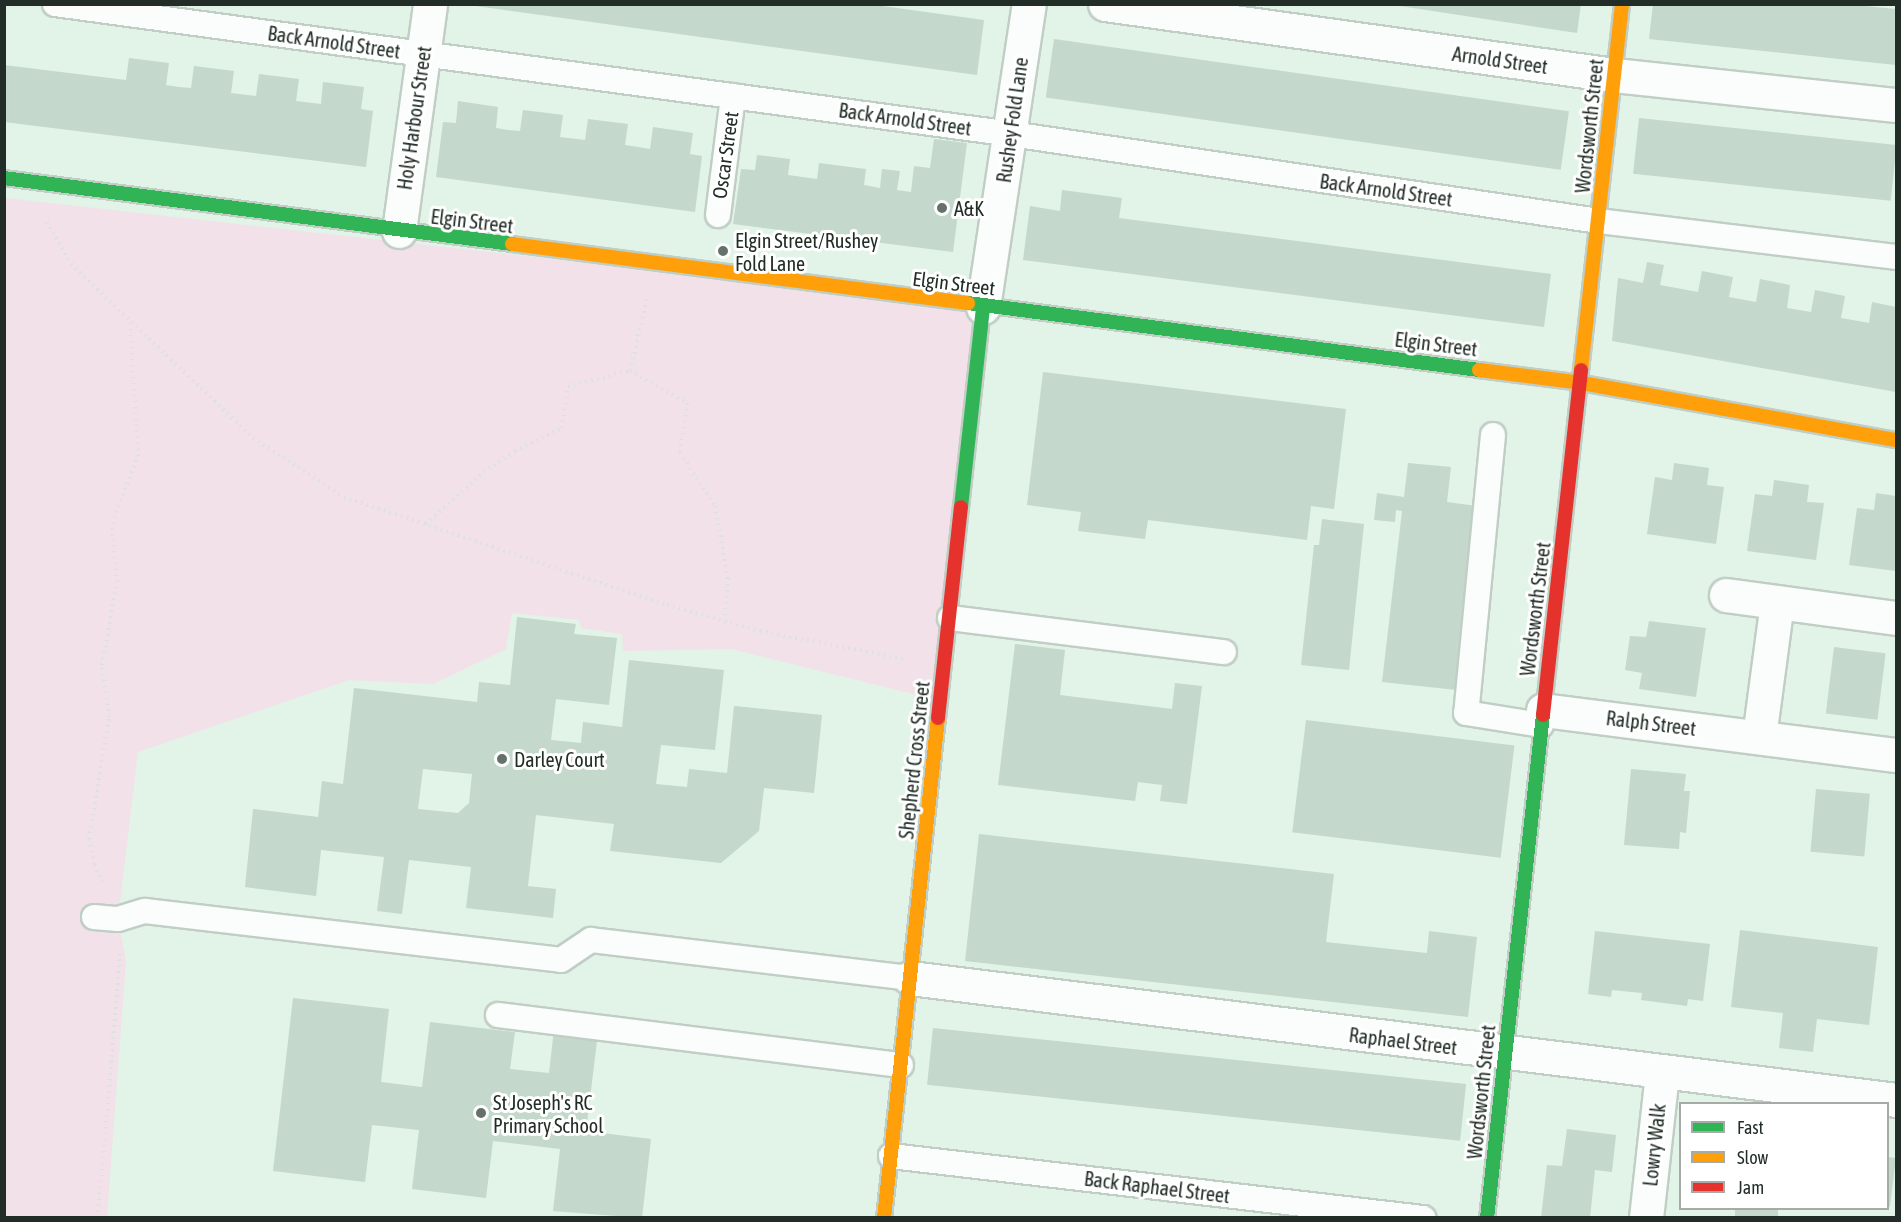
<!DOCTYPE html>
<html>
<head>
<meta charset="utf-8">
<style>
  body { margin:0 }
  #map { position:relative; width:1901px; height:1222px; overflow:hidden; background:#e2f3e8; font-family:"Asap Condensed",sans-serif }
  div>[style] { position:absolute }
  .green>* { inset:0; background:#f2e1e9 }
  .building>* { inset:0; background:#c4d8cb; transform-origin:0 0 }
  .path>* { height:4px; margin-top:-2px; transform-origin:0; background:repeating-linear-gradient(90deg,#dce2df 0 1.5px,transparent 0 6px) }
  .roads { filter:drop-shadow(2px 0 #c0cec5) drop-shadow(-2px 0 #c0cec5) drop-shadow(0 2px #c0cec5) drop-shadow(0 -2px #c0cec5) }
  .lane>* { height:24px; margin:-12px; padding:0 12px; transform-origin:12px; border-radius:12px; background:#fbfdfc }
  .street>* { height:33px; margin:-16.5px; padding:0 16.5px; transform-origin:16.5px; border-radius:16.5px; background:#fbfdfc }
  .fast>* { height:14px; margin:-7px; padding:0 7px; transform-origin:7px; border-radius:7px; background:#30b455 }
  .slow>* { height:14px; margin:-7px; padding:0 7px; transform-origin:7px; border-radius:7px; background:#ff9f0a }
  .jam>* { height:14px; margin:-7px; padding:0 7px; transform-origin:7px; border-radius:7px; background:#e5322d }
  .dots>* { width:16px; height:16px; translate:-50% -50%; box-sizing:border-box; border:3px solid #fff; border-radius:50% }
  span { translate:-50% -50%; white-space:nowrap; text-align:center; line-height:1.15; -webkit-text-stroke:6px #fff; paint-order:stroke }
  .street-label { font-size:20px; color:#212d26 }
  .poi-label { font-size:20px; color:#212d26 }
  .left { translate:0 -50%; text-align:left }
  .frame { position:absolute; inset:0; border:6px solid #212d26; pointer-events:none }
  .legend { position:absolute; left:1679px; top:1102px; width:210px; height:108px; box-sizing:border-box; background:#fff; border:2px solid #a6aba8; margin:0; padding:8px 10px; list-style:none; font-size:18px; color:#212d26 }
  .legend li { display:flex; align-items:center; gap:12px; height:30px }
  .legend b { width:30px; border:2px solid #a6aba8 }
</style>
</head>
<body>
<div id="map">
  <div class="green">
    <i style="clip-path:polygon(5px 198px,983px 307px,941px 701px,732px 649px,623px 651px,622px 634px,581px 628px,579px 620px,512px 613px,506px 649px,433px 684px,349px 680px,138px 752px,118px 919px,126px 960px,107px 1217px,5px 1218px)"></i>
  </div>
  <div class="building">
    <i style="clip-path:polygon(461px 4px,868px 4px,984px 20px,977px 75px)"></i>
    <i style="clip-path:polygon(1387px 4px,1581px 4px,1577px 33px)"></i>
    <i style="clip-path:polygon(1653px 4px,1854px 5px,1896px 9px,1896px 65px,1649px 39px)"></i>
    <i style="left:1054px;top:39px;width:520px;height:59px;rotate:8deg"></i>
    <i style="clip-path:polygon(129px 58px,169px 63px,166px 85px,179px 87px,191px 88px,194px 66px,234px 71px,231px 93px,256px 96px,259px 74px,299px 79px,296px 101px,321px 104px,323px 82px,364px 87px,361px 109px,373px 111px,366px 167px,4px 122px,4px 65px,126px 80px)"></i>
    <i style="clip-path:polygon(458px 101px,498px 107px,496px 128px,508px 130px,520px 131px,523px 110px,563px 115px,560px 137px,585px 140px,588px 119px,628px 124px,625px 145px,638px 147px,650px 149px,653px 127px,693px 133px,690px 154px,702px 156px,695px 212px,436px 177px,443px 122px,456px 123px)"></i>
    <i style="left:1639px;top:118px;width:259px;height:56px;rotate:6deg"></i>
    <i style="clip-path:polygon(934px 139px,967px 143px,953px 252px,733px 224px,741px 169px,755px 170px,757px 155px,790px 159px,788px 175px,817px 179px,819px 163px,866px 169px,864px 185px,880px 188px,882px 169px,900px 171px,897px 190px,911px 192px,914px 166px,930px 168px)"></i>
    <i style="clip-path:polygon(1062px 190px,1122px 198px,1119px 218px,1551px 274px,1544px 327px,1023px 260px,1030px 206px,1060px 211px)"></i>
    <i style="clip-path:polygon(1647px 262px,1664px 265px,1660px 285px,1698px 292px,1702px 271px,1717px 274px,1733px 277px,1729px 297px,1756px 302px,1760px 279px,1790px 285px,1787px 308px,1811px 312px,1815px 290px,1845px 296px,1841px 318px,1869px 323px,1872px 302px,1896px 307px,1896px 392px,1612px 341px,1618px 278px,1643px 283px)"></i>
    <i style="clip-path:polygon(1043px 372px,1346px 409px,1334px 509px,1311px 506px,1307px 540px,1148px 520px,1145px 539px,1078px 531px,1081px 512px,1027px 505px)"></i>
    <i style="clip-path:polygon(1408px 463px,1451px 467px,1447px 502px,1477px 506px,1466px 691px,1382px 682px,1402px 511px,1396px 510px,1395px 522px,1374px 520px,1377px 493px,1404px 497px)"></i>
    <i style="clip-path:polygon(1674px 463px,1709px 468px,1707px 485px,1724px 487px,1716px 544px,1647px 534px,1655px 477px,1672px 480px)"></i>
    <i style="clip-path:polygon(1774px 480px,1809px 485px,1807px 502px,1824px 503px,1816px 560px,1747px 551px,1755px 494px,1772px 496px)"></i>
    <i style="clip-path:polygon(1876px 493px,1896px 496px,1896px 571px,1849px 565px,1857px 508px,1874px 510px)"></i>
    <i style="clip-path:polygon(1322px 519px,1364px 524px,1349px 670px,1301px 665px,1314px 545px,1319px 545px)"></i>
    <i style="clip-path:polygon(evenodd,517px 617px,576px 624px,574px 634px,617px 638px,609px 705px,556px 699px,551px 740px,581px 743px,583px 722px,622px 727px,629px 660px,724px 670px,715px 750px,661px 745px,656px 784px,687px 787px,689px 769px,727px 773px,734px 706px,822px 715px,814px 793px,764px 788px,759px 831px,721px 863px,610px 851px,614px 824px,536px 815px,528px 886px,556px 889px,553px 918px,466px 908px,471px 867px,409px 860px,402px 914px,377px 911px,384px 857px,321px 850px,316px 896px,245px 887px,253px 809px,318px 817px,322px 781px,343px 784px,354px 688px,477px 702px,479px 682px,510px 685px,517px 617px,423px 769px,472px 774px,469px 803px,458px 813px,418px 809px,423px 769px)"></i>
    <i style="clip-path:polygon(1649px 621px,1706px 628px,1696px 697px,1639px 689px,1642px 673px,1625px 670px,1630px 636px,1646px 637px)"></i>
    <i style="clip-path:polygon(1015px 644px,1065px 650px,1060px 695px,1172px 709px,1175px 683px,1202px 686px,1187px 804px,1160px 801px,1162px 785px,1138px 782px,1135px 801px,998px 785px)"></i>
    <i style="left:1834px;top:647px;width:52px;height:67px;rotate:7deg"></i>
    <i style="left:1306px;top:720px;width:210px;height:113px;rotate:7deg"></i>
    <i style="clip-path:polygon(1631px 769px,1686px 774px,1684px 791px,1690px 791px,1686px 833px,1680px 832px,1679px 849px,1624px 845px)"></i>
    <i style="left:1816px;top:789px;width:54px;height:63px;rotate:5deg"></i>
    <i style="clip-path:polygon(979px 834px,1334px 874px,1326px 942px,1427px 953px,1429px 931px,1477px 937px,1468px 1017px,965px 961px)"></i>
    <i style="clip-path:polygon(1740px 930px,1878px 947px,1869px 1025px,1817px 1019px,1813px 1052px,1779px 1048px,1783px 1013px,1731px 1007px)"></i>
    <i style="clip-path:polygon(1595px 931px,1710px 944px,1703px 1001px,1688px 999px,1687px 1006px,1641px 1000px,1642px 993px,1612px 990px,1611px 997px,1588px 994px)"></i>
    <i style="clip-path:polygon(293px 998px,389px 1009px,381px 1082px,422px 1087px,430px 1022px,515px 1032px,510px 1069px,549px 1073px,554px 1029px,598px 1033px,586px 1131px,651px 1139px,642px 1218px,553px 1211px,560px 1149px,493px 1141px,486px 1198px,412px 1189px,419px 1130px,372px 1125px,365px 1182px,273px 1171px)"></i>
    <i style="left:933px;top:1028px;width:536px;height:57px;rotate:6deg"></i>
    <i style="clip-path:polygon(1567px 1129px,1616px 1135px,1612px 1172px,1595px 1170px,1590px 1218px,1541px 1218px,1547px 1165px,1562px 1166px)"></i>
    <i style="left:1888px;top:1157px;width:8px;height:49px;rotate:7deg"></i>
    <i style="left:1735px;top:1209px;width:43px;height:9px"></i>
  </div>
  <div class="path">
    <i style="left:47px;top:222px;width:48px;rotate:60.3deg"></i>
    <i style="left:71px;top:264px;width:252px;rotate:43.7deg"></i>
    <i style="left:253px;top:438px;width:108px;rotate:33deg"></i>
    <i style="left:344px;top:497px;width:341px;rotate:18.5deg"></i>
    <i style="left:667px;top:605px;width:97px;rotate:15.6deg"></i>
    <i style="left:760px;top:631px;width:149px;rotate:10.9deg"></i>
    <i style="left:630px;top:371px;width:74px;rotate:-76.7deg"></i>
    <i style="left:426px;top:524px;width:78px;rotate:-41.9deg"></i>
    <i style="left:484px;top:472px;width:37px;rotate:-34deg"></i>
    <i style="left:515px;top:451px;width:52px;rotate:-26.1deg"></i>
    <i style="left:562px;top:428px;width:42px;rotate:-81.9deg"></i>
    <i style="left:568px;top:386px;width:64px;rotate:-13.6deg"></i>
    <i style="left:630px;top:371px;width:65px;rotate:29.3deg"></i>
    <i style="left:687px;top:403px;width:50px;rotate:98deg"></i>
    <i style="left:680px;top:453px;width:64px;rotate:56.6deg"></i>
    <i style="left:715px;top:506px;width:73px;rotate:79.8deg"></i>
    <i style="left:728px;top:578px;width:42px;rotate:95.4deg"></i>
    <i style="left:103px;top:882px;width:20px;rotate:-117deg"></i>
    <i style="left:94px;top:864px;width:25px;rotate:-101deg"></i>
    <i style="left:89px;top:839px;width:124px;rotate:-80.7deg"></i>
    <i style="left:109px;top:717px;width:52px;rotate:-97.7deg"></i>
    <i style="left:102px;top:665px;width:84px;rotate:-79.8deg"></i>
    <i style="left:117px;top:582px;width:46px;rotate:-96.2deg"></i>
    <i style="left:112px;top:536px;width:24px;rotate:-81deg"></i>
    <i style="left:116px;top:512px;width:60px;rotate:-68.6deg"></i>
    <i style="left:138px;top:456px;width:135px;rotate:-93.4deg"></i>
    <i style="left:98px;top:1218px;width:265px;rotate:-85.2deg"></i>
  </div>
  <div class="roads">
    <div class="lane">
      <i style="left:55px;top:4px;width:965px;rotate:7.74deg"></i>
      <i style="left:1011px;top:134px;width:594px;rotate:8.42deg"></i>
      <i style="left:1599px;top:221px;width:299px;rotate:6.9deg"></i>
      <i style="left:718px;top:215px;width:120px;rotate:-82.8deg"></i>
      <i style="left:1493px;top:435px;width:279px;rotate:95.5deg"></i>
      <i style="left:1466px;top:713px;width:76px;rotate:9.1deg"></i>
      <i style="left:950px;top:618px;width:276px;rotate:7.1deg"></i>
      <i style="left:94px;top:917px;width:24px;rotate:5deg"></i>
      <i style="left:118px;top:919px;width:28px;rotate:-17deg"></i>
      <i style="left:145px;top:911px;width:419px;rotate:6.7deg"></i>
      <i style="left:561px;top:960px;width:36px;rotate:-34deg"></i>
      <i style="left:591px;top:940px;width:321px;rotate:6.8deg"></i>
      <i style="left:498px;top:1015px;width:406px;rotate:7.1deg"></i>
      <i style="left:891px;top:1156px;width:536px;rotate:6.65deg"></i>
    </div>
    <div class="street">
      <i style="left:1105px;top:4px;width:514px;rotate:7.94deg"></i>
      <i style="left:1614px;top:75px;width:284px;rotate:6.1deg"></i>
      <i style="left:399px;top:231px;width:229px;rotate:-82.2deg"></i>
      <i style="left:983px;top:307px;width:306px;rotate:-81.4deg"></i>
      <i style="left:1726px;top:595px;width:172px;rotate:7.7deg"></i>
      <i style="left:1543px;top:710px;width:356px;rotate:7.3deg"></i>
      <i style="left:1759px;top:737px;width:136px;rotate:-82.4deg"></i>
      <i style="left:910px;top:978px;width:994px;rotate:7.05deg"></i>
      <i style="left:1646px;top:1218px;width:147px;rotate:-83.7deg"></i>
    </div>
    <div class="fast">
      <i style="left:4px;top:178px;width:512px;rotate:7.4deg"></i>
      <i style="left:968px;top:303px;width:515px;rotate:7.47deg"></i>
      <i style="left:961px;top:507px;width:201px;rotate:-83.7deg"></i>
      <i style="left:1487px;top:1218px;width:506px;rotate:-83.65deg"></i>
    </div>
    <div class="slow">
      <i style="left:512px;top:244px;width:460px;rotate:7.4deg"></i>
      <i style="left:1479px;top:370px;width:104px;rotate:7.2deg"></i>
      <i style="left:1582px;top:383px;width:319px;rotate:10.3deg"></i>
      <i style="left:1581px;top:370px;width:368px;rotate:-83.6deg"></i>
      <i style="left:884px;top:1218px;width:503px;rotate:-83.84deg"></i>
    </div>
    <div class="jam">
      <i style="left:1543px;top:715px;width:347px;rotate:-83.7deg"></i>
      <i style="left:938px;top:718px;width:212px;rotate:-83.8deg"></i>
    </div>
  </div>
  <div class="dots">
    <i style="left:942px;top:208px;background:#65726a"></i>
    <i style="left:723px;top:251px;background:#65726a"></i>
    <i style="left:502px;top:759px;background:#65726a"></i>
    <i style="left:481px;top:1113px;background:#65726a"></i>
  </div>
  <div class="street-label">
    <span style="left:334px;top:42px;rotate:8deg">Back Arnold Street</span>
    <span style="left:1500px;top:60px;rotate:8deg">Arnold Street</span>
    <span style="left:414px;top:118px;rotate:-82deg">Holy Harbour Street</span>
    <span style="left:905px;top:119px;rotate:8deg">Back Arnold Street</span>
    <span style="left:1012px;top:120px;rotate:-82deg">Rushey Fold Lane</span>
    <span style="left:1589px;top:126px;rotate:-84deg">Wordsworth Street</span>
    <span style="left:725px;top:155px;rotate:-82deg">Oscar Street</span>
    <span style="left:1386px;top:190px;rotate:8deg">Back Arnold Street</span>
    <span style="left:472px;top:221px;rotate:7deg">Elgin Street</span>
    <span style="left:954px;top:283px;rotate:7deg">Elgin Street</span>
    <span style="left:1436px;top:344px;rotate:7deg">Elgin Street</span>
    <span style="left:1535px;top:609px;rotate:-83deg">Wordsworth Street</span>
    <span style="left:1651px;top:723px;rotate:7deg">Ralph Street</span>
    <span style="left:914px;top:760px;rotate:-84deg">Shepherd Cross Street</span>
    <span style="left:1403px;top:1041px;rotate:7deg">Raphael Street</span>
    <span style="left:1481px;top:1092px;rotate:-84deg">Wordsworth Street</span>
    <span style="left:1654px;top:1145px;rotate:-84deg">Lowry Walk</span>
    <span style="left:1157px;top:1187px;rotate:7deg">Back Raphael Street</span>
  </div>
  <div class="poi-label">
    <span class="left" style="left:954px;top:208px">A&amp;K</span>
    <span class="left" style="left:735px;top:252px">Elgin Street/Rushey<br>Fold Lane</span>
    <span class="left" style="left:514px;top:759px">Darley Court</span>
    <span class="left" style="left:493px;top:1114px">St Joseph's RC<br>Primary School</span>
  </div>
  <div class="frame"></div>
  <ul class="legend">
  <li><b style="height:8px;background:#30b455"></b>Fast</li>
  <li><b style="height:8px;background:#ff9f0a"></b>Slow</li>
  <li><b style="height:8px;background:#e5322d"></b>Jam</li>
  </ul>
</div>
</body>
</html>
